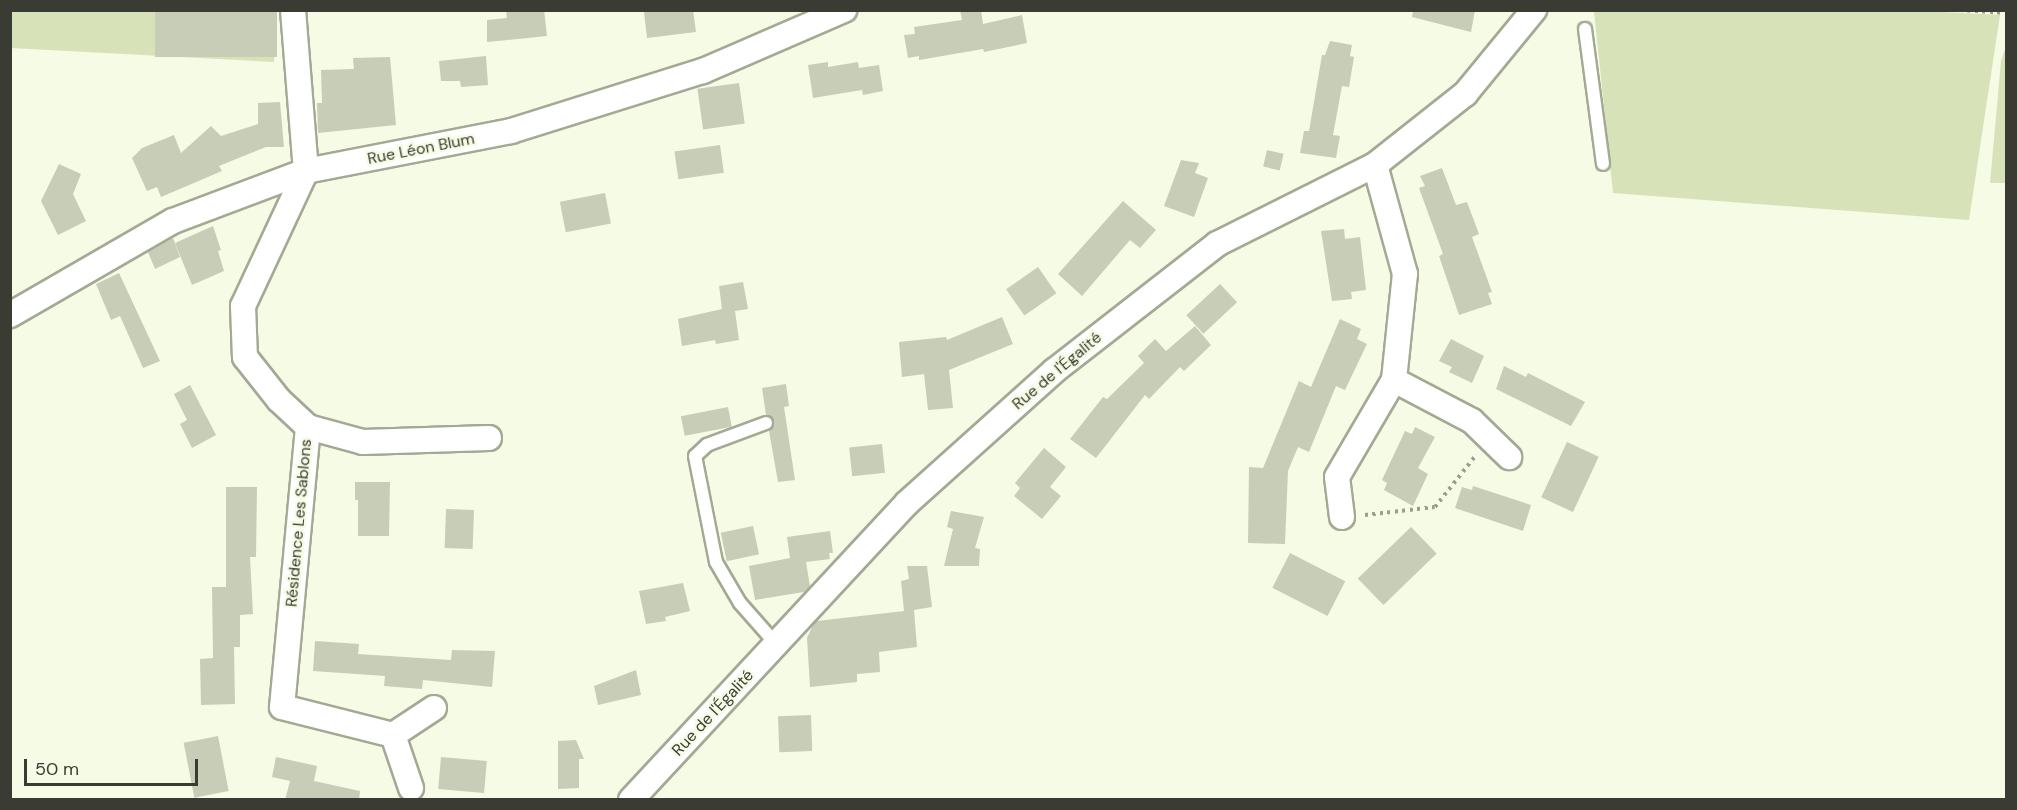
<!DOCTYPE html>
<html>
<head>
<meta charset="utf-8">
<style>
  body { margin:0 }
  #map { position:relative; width:2017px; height:810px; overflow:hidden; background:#f5fbe4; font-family:"DM Sans",sans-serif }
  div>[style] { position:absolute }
  .green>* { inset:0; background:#d8e2b9 }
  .building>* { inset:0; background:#c8cdb7; transform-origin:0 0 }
  .path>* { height:4px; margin-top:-2px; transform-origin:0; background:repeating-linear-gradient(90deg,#9a9e8e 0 3px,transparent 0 7.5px) }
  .roads { filter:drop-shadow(2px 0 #a4a994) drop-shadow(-2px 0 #a4a994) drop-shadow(0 2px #a4a994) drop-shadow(0 -2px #a4a994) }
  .service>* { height:12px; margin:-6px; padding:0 6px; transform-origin:6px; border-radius:6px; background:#fff }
  .minor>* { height:24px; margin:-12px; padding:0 12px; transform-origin:12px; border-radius:12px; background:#fff }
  span { translate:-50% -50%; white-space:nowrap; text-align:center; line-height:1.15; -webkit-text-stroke:5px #f5fbe4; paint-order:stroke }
  .street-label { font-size:16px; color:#3a3c33 }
  .frame { position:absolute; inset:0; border:12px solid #3a3c33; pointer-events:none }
  .scale { position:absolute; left:24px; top:759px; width:174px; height:27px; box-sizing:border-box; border:3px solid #3a3c33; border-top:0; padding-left:8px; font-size:18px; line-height:21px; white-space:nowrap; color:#3a3c33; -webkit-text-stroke:4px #f5fbe4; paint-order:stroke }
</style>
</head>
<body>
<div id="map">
  <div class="green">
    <i style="clip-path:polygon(10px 11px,277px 11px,274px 62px,11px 48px)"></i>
    <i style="clip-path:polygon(1925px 11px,2000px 15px,1969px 220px,1613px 193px,1594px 11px)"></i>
    <i style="clip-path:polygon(2006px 46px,2006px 183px,1990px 183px,2001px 61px)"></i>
  </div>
  <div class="building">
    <i style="left:155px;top:10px;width:122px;height:47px"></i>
    <i style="clip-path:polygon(506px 10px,544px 10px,547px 36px,487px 42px,487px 20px,507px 18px)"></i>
    <i style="clip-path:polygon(657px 10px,693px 10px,696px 32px,647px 38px,644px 12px)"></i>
    <i style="clip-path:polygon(960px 10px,981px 10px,983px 24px,1022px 15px,1027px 43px,984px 52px,983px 49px,919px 60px,919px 56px,908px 58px,904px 35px,915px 34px,914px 27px,962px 20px)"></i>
    <i style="clip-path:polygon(1413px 10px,1475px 10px,1471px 32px,1412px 17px)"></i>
    <i style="clip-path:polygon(1330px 41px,1352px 45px,1350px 56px,1354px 57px,1349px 87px,1342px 86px,1333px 135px,1340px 136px,1336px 158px,1300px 153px,1304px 131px,1309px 131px,1322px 55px,1325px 55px)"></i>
    <i style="clip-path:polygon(486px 56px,488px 85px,461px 87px,460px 81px,441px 81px,439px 61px)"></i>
    <i style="clip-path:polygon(390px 57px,396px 125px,318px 133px,317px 103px,322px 103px,321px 70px,354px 69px,353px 58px)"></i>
    <i style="clip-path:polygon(828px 62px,828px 67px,858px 62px,859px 68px,879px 65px,883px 91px,863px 95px,862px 90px,813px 98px,808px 65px)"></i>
    <i style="left:739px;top:83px;width:41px;height:42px;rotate:82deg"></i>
    <i style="clip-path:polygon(280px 102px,284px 147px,266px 147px,219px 166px,222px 171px,161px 197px,157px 187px,147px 191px,132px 158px,142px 148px,174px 135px,181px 153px,211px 126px,221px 136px,258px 124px,258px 103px)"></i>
    <i style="left:720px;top:145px;width:28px;height:46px;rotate:82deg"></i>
    <i style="left:1267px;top:150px;width:17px;height:17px;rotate:13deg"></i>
    <i style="clip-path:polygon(1181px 160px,1199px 163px,1195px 173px,1208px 178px,1194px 217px,1164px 206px)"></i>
    <i style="clip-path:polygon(59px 164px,81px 174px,73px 194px,86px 221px,58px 235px,41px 201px)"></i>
    <i style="clip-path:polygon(1442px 168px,1456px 205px,1467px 202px,1479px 234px,1472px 237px,1492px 292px,1488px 293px,1492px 304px,1459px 315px,1439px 256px,1443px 254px,1419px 188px,1425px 186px,1420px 176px)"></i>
    <i style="left:605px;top:193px;width:31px;height:46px;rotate:79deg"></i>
    <i style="clip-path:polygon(1123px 201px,1156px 230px,1140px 248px,1130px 240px,1082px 296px,1058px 274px)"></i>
    <i style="clip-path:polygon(213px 226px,221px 250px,218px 251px,224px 271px,192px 285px,175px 243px)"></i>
    <i style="clip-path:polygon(1344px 229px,1345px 239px,1360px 237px,1366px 290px,1351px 292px,1352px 299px,1332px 301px,1321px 231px)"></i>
    <i style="clip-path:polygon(173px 238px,180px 257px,155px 269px,148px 252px)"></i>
    <i style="left:1038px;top:267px;width:32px;height:39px;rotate:55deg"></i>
    <i style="clip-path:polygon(119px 273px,160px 361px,143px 368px,120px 316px,111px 320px,96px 284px)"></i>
    <i style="clip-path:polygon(743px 282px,748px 309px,735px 311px,739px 340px,716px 344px,715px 340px,682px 346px,678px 319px,722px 309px,719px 286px)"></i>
    <i style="left:1220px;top:284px;width:25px;height:46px;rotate:47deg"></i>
    <i style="clip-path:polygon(1002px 317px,1013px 344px,949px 370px,953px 408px,928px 410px,924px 374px,902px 377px,899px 342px,946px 337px,947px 340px)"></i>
    <i style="clip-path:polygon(1340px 319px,1361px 329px,1357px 339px,1367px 344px,1345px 390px,1336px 386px,1309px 452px,1298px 447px,1288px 471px,1285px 544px,1248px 543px,1249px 467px,1263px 468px,1299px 381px,1311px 387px)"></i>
    <i style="clip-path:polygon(1195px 326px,1211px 345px,1184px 371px,1180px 367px,1149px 399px,1145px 395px,1096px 458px,1070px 439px,1103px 397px,1107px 399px,1144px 363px,1138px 356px,1155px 339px,1166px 351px)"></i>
    <i style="clip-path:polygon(1451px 339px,1484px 356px,1472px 383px,1449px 372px,1452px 367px,1439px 361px)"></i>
    <i style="clip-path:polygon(1504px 366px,1526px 377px,1528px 373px,1585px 402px,1571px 426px,1496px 389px)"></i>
    <i style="clip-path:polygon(786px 384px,789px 406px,784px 407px,795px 480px,778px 482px,769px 431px,774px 421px,766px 415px,762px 388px)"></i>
    <i style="clip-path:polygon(190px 385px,216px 435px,192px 448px,180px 424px,187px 420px,174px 394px)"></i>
    <i style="left:728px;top:407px;width:20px;height:48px;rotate:79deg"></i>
    <i style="clip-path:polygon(1415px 427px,1435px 437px,1418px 468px,1428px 474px,1413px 506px,1384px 490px,1387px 483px,1382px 480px,1405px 431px,1412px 434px)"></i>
    <i style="left:1567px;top:442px;width:35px;height:61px;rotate:25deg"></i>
    <i style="left:882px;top:444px;width:29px;height:33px;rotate:84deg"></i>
    <i style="clip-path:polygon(1044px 448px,1066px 467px,1050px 487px,1061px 496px,1042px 519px,1014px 496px,1020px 488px,1015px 483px)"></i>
    <i style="clip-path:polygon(355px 482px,390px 482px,389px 536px,358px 536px,358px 500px,355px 500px)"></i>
    <i style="clip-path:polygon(1473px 486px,1531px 505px,1523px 531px,1455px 508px,1462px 487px,1472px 490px)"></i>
    <i style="clip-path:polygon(226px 487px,257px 487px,256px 557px,250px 557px,253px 614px,240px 615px,240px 647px,234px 647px,235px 704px,201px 705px,200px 659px,213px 658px,212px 587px,226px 587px)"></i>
    <i style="left:446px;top:509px;width:28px;height:39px;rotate:2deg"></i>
    <i style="clip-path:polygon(951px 511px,984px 517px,975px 548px,980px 549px,979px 566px,944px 566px,953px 529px,947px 527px)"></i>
    <i style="left:753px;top:526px;width:29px;height:33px;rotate:78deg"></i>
    <i style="left:1411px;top:527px;width:37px;height:74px;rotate:46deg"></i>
    <i style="clip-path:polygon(830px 531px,833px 553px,829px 553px,830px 559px,806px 562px,810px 586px,804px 592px,755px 600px,749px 566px,790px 558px,787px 537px)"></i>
    <i style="left:1290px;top:553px;width:62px;height:39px;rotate:27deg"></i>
    <i style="clip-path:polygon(907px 566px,927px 566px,932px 607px,914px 610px,917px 647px,879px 652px,880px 672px,857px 674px,857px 682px,810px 687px,807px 638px,813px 625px,817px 621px,904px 611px,901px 581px,909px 579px)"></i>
    <i style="clip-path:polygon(683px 583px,690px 611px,665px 617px,666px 621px,646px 624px,639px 591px)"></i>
    <i style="clip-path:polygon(315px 641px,359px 644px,358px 654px,451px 660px,452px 650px,495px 651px,492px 687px,423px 680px,422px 689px,384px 686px,385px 676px,313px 671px)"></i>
    <i style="clip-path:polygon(636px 670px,641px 695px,598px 705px,594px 686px)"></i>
    <i style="left:811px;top:715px;width:36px;height:33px;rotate:88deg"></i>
    <i style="left:218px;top:736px;width:56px;height:35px;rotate:79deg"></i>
    <i style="clip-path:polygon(576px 740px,584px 759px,579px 759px,579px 788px,558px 789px,558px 741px)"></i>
    <i style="clip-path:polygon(276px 757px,317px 766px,314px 781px,360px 791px,359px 800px,285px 800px,290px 781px,272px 777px)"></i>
    <i style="left:441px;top:757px;width:46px;height:32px;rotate:5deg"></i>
  </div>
  <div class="path">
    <i style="left:1960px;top:10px;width:46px;rotate:3.7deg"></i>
    <i style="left:1365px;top:515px;width:70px;rotate:-6.5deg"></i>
    <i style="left:1435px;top:507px;width:66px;rotate:-51.7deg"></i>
  </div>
  <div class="roads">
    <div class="service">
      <i style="left:1585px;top:29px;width:136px;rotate:82.4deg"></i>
      <i style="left:766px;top:423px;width:63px;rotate:159.6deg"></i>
      <i style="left:707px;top:445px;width:16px;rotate:137deg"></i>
      <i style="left:695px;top:456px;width:108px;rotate:78.8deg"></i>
      <i style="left:716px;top:562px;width:48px;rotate:59.7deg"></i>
      <i style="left:740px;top:603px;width:56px;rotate:48.6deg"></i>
    </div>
    <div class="minor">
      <i style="left:293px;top:10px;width:162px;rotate:85.4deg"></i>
      <i style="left:306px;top:171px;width:149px;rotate:115deg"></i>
      <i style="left:243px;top:306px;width:51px;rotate:87.8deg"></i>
      <i style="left:245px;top:357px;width:55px;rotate:51.7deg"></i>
      <i style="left:279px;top:400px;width:40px;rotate:43deg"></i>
      <i style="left:308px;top:427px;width:281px;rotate:95.3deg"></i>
      <i style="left:282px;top:707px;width:114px;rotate:14.2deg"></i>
      <i style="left:393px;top:735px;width:56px;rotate:71.2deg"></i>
      <i style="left:10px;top:315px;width:188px;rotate:-30deg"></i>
      <i style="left:173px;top:221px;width:142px;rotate:-20.6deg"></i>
      <i style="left:306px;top:171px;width:209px;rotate:-11deg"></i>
      <i style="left:511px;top:131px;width:201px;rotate:-17.4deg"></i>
      <i style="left:703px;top:71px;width:154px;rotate:-23.4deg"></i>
      <i style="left:1394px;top:380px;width:88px;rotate:27.7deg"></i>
      <i style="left:1472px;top:421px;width:52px;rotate:44.2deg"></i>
      <i style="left:308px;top:427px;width:57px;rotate:15.3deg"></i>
      <i style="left:363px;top:442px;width:126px;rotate:-1.8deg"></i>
      <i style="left:1342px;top:517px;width:40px;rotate:-97.1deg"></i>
      <i style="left:1337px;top:477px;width:113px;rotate:-59.6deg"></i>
      <i style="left:1394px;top:380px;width:107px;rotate:-84.1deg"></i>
      <i style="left:1405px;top:274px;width:113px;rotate:-105.4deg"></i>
      <i style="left:393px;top:735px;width:49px;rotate:-33.4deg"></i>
      <i style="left:631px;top:800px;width:405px;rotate:-47.1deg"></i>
      <i style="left:907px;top:503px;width:198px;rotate:-41.9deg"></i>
      <i style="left:1054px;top:371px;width:207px;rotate:-37.9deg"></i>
      <i style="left:1217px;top:244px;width:177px;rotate:-26.6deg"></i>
      <i style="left:1375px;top:165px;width:115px;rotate:-38.3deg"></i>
      <i style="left:1465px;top:94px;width:109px;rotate:-50.6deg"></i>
    </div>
  </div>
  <div class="street-label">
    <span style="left:421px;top:149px;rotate:-11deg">Rue Léon Blum</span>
    <span style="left:1057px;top:371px;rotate:-40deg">Rue de l'Égalité</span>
    <span style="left:299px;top:523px;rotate:-85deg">Résidence Les Sablons</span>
    <span style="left:713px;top:713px;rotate:-47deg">Rue de l'Égalité</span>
  </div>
  <div class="frame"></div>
  <div class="scale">50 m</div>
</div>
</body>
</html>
